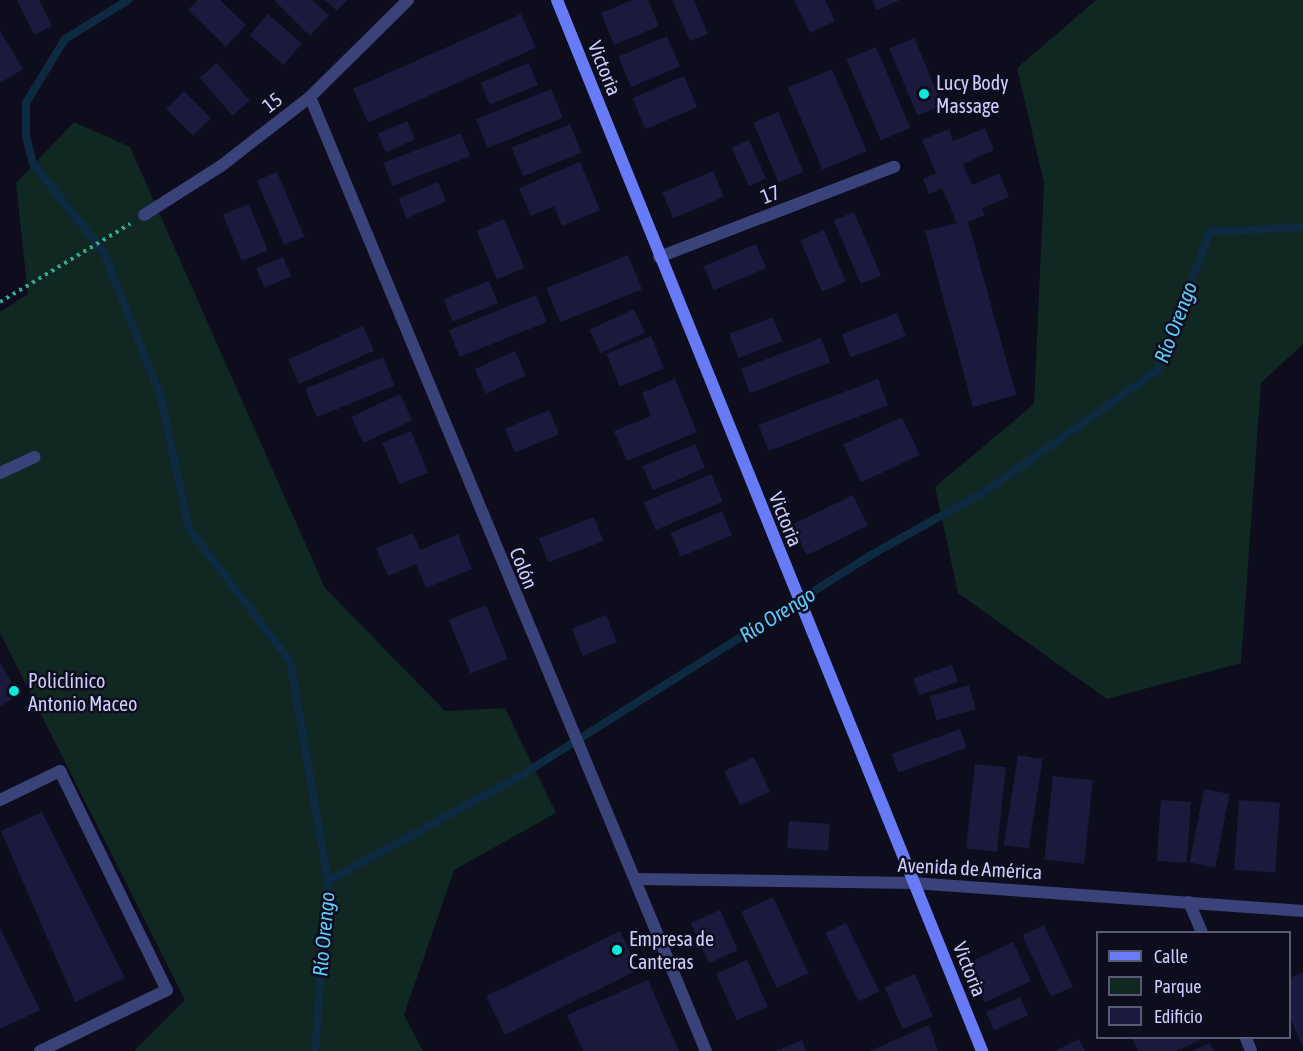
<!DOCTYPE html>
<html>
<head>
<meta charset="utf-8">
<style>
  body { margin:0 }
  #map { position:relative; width:1303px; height:1051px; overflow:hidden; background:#0d0d1d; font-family:"Asap Condensed",sans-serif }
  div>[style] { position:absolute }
  .green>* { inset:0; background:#102722 }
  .stream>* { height:8px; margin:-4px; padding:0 4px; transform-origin:4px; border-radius:4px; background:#0e2a40 }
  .building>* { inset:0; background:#1b1a3d; transform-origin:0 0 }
  .path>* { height:4px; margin-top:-2px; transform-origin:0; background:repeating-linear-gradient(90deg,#33a98f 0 3px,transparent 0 7.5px) }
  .street>* { height:12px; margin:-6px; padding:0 6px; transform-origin:6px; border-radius:6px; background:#3a427a }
  .secondary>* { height:12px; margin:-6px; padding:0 6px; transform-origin:6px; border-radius:6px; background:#677bf7 }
  .dots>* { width:16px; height:16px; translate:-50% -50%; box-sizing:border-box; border:3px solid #0d0d1d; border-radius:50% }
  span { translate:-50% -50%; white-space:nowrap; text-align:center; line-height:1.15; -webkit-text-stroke:5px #0d0d1d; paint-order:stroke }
  .street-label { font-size:20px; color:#cbcefc }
  .poi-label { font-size:20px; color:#cbcefc }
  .left { translate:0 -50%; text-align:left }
  .water-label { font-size:21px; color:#5fc9f7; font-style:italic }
  .legend { position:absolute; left:1096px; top:931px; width:195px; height:108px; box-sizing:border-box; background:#0d0d1d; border:2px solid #595a76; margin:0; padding:8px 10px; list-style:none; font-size:18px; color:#cbcefc }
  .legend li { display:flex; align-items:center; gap:12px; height:30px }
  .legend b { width:30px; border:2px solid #595a76 }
</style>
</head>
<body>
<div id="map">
  <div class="green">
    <i style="clip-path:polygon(1096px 0,1303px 0,1303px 344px,1261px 383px,1241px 663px,1107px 699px,958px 593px,935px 487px,1034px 404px,1044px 183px,1017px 68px)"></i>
    <i style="clip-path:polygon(74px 122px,130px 147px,325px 588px,445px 711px,505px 708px,556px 813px,454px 870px,404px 1015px,423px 1051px,134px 1051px,185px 1000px,0 633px,0 312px,28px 294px,16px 183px)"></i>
  </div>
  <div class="stream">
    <i style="left:128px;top:0;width:74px;rotate:148.2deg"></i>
    <i style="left:65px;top:39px;width:75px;rotate:121.4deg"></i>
    <i style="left:26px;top:103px;width:33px;rotate:90deg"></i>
    <i style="left:26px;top:136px;width:29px;rotate:76deg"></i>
    <i style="left:33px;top:164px;width:114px;rotate:51.4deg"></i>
    <i style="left:104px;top:253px;width:156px;rotate:68.5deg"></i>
    <i style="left:161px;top:398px;width:134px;rotate:77.9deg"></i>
    <i style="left:189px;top:529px;width:166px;rotate:52.6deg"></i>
    <i style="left:290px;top:661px;width:223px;rotate:80.2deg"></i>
    <i style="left:328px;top:881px;width:170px;rotate:94.4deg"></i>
    <i style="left:328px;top:881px;width:225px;rotate:-28.7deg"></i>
    <i style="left:525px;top:773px;width:407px;rotate:-32.2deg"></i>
    <i style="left:869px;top:556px;width:134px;rotate:-29.1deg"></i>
    <i style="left:986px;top:491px;width:210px;rotate:-35.1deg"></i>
    <i style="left:1158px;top:370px;width:147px;rotate:-69.4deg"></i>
    <i style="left:1210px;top:232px;width:93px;rotate:-3.1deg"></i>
  </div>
  <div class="building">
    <i style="clip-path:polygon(17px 0,39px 0,52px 26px,34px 35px)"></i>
    <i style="clip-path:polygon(198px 0,220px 0,246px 25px,226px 47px,188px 10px)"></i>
    <i style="clip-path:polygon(274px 0,312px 0,329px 15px,310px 36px)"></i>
    <i style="clip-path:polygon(325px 0,347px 0,337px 11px)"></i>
    <i style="clip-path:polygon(632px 0,648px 0,659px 26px,614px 45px,601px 13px)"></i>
    <i style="clip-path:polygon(672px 0,694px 0,708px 34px,690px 41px)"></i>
    <i style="clip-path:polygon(794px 0,825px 0,835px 21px,810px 33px)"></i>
    <i style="clip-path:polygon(872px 0,900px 0,876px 10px)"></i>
    <i style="left:268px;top:14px;width:45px;height:28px;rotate:41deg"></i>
    <i style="left:521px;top:14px;width:37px;height:184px;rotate:66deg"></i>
    <i style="clip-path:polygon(0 31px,23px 69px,0 83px)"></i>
    <i style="left:667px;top:36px;width:33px;height:53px;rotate:67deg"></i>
    <i style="left:914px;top:38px;width:73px;height:27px;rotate:67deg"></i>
    <i style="left:876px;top:47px;width:88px;height:32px;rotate:67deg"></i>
    <i style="left:217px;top:63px;width:50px;height:23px;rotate:49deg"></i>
    <i style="left:529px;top:63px;width:24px;height:52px;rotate:68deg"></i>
    <i style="left:832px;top:69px;width:89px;height:48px;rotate:67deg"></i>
    <i style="left:684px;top:76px;width:34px;height:56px;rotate:67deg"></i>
    <i style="left:551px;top:89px;width:31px;height:81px;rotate:68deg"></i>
    <i style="left:184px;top:91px;width:38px;height:25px;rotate:45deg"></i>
    <i style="left:778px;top:112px;width:65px;height:27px;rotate:67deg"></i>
    <i style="left:407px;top:121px;width:20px;height:32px;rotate:66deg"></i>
    <i style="left:570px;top:124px;width:31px;height:63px;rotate:68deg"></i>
    <i style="clip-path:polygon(985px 128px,994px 150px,963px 164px,972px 185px,999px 173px,1009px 197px,982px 208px,985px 215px,968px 222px,1016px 395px,973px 407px,925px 231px,957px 223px,942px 188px,929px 194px,923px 179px,936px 173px,922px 140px,949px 129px,953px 141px)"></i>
    <i style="left:461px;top:133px;width:25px;height:83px;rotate:69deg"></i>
    <i style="left:749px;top:140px;width:42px;height:19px;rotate:66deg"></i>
    <i style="clip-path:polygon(580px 162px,600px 210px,562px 226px,554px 206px,531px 216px,519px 188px)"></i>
    <i style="left:713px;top:171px;width:28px;height:55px;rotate:67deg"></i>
    <i style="left:277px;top:172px;width:70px;height:22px;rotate:67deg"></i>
    <i style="left:438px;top:182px;width:21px;height:43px;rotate:67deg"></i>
    <i style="left:249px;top:204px;width:50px;height:28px;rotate:68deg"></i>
    <i style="left:854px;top:212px;width:69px;height:22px;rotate:67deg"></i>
    <i style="left:504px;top:219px;width:53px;height:30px;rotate:67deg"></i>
    <i style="left:824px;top:230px;width:56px;height:26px;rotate:67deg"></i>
    <i style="left:756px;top:244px;width:26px;height:57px;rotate:67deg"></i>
    <i style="left:628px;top:255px;width:37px;height:88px;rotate:68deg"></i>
    <i style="left:283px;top:257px;width:21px;height:29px;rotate:67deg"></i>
    <i style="left:489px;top:281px;width:24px;height:49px;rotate:68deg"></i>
    <i style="left:536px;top:295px;width:29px;height:94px;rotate:68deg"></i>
    <i style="left:634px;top:309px;width:26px;height:49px;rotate:65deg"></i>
    <i style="left:897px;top:313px;width:25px;height:59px;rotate:69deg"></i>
    <i style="left:773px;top:317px;width:26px;height:47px;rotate:69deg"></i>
    <i style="left:363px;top:326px;width:27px;height:82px;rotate:66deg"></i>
    <i style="left:651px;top:336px;width:35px;height:48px;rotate:68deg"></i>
    <i style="left:821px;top:338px;width:26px;height:86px;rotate:69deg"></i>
    <i style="left:515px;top:351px;width:27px;height:44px;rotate:66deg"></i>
    <i style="left:383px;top:357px;width:31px;height:84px;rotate:68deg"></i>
    <i style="clip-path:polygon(675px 379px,697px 432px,627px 461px,614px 431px,651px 416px,642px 393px)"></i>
    <i style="left:878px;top:379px;width:28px;height:128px;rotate:69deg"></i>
    <i style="left:400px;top:394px;width:29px;height:54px;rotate:65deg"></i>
    <i style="left:549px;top:410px;width:26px;height:48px;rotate:67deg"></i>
    <i style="left:902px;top:417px;width:42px;height:65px;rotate:65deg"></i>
    <i style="left:411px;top:431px;width:45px;height:31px;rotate:68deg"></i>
    <i style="left:695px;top:444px;width:26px;height:57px;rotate:67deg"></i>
    <i style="left:711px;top:474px;width:30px;height:73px;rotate:67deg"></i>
    <i style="left:853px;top:495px;width:34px;height:68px;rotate:64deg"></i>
    <i style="left:722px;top:511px;width:26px;height:56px;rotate:67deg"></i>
    <i style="left:594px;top:517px;width:26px;height:59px;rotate:69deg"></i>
    <i style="clip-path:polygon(413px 533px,420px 550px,458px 534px,472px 569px,426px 588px,416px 564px,388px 576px,376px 548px)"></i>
    <i style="left:486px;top:605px;width:58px;height:40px;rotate:68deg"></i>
    <i style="left:606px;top:615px;width:29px;height:37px;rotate:68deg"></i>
    <i style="clip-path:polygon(0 662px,19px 696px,0 706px)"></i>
    <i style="left:952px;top:665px;width:18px;height:41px;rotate:71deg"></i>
    <i style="left:969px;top:685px;width:25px;height:41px;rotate:74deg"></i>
    <i style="left:960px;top:729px;width:20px;height:73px;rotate:70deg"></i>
    <i style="left:1018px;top:755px;width:25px;height:91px;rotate:9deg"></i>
    <i style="left:754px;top:757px;width:38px;height:33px;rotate:65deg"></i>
    <i style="left:975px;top:764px;width:31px;height:85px;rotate:6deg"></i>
    <i style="left:1053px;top:776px;width:40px;height:84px;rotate:6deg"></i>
    <i style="left:1204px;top:789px;width:26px;height:75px;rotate:11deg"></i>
    <i style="left:1161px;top:800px;width:30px;height:61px;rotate:4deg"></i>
    <i style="left:1239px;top:800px;width:41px;height:70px;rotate:4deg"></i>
    <i style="clip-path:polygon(42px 812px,125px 978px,75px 1002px,1px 831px)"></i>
    <i style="left:789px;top:821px;width:41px;height:27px;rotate:4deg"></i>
    <i style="left:773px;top:897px;width:84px;height:35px;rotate:65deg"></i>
    <i style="left:720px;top:910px;width:44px;height:32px;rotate:66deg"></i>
    <i style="left:846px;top:923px;width:76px;height:23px;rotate:64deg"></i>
    <i style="left:1044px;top:925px;width:68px;height:24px;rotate:65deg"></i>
    <i style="clip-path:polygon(0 928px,40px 1010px,0 1029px)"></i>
    <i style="left:620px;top:931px;width:43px;height:149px;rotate:64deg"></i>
    <i style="left:1013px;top:942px;width:43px;height:51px;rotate:65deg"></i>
    <i style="left:747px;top:960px;width:51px;height:34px;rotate:66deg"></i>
    <i style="clip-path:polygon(1303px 972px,1303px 1047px,1290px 1018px,1290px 978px)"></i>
    <i style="left:915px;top:974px;width:46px;height:33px;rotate:67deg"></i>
    <i style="clip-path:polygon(648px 980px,679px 1051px,583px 1051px,567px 1015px)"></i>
    <i style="left:1020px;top:997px;width:20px;height:37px;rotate:66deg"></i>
    <i style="clip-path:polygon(929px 1025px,938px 1051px,870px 1051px)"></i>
    <i style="clip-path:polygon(1132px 1038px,1205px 1038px,1176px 1051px,1138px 1051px)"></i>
    <i style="clip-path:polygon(1079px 1039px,1085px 1051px,1055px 1051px)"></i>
    <i style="clip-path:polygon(802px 1040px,806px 1051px,776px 1051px)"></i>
    <i style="clip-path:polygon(1210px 1043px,1214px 1051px,1192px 1051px)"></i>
  </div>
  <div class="path">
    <i style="left:0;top:302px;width:152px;rotate:-31deg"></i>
  </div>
  <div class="street">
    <i style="left:310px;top:97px;width:1033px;rotate:67.46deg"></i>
    <i style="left:144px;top:215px;width:91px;rotate:-32.5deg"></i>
    <i style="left:221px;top:166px;width:113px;rotate:-37.8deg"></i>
    <i style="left:310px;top:97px;width:138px;rotate:-44.7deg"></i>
    <i style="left:659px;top:257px;width:252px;rotate:-21deg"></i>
    <i style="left:0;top:473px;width:38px;rotate:-25deg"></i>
    <i style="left:0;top:800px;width:67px;rotate:-25.8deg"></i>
    <i style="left:60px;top:771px;width:244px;rotate:64deg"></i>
    <i style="left:167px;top:990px;width:141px;rotate:154.3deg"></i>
    <i style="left:635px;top:879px;width:278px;rotate:0.8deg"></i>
    <i style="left:913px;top:883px;width:391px;rotate:4.1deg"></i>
    <i style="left:1189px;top:902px;width:33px;rotate:67deg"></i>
    <i style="left:1246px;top:1038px;width:14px;rotate:69deg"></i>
  </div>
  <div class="secondary">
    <i style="left:557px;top:0;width:1134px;rotate:67.98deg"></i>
  </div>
  <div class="dots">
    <i style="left:924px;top:94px;background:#0ce8db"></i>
    <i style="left:14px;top:691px;background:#0ce8db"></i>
    <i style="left:617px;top:950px;background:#0ce8db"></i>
  </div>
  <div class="street-label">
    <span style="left:605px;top:68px;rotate:68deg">Victoria</span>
    <span style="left:272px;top:102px;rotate:-38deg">15</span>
    <span style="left:770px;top:194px;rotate:-21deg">17</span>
    <span style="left:786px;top:519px;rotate:68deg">Victoria</span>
    <span style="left:524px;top:568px;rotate:68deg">Colón</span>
    <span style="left:970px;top:868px;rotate:3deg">Avenida de América</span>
    <span style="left:970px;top:969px;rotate:68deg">Victoria</span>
  </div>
  <div class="poi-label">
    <span class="left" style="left:936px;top:94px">Lucy Body<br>Massage</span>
    <span class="left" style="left:28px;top:692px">Policlínico<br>Antonio Maceo</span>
    <span class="left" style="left:629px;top:950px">Empresa de<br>Canteras</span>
  </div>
  <div class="water-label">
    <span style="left:1175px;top:322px;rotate:-69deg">Río Orengo</span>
    <span style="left:777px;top:614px;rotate:-32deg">Río Orengo</span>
    <span style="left:323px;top:934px;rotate:-85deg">Río Orengo</span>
  </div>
  <ul class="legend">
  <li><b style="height:8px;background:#677bf7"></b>Calle</li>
  <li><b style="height:16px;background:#102722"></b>Parque</li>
  <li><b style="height:16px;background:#1b1a3d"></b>Edificio</li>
  </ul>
</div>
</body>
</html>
